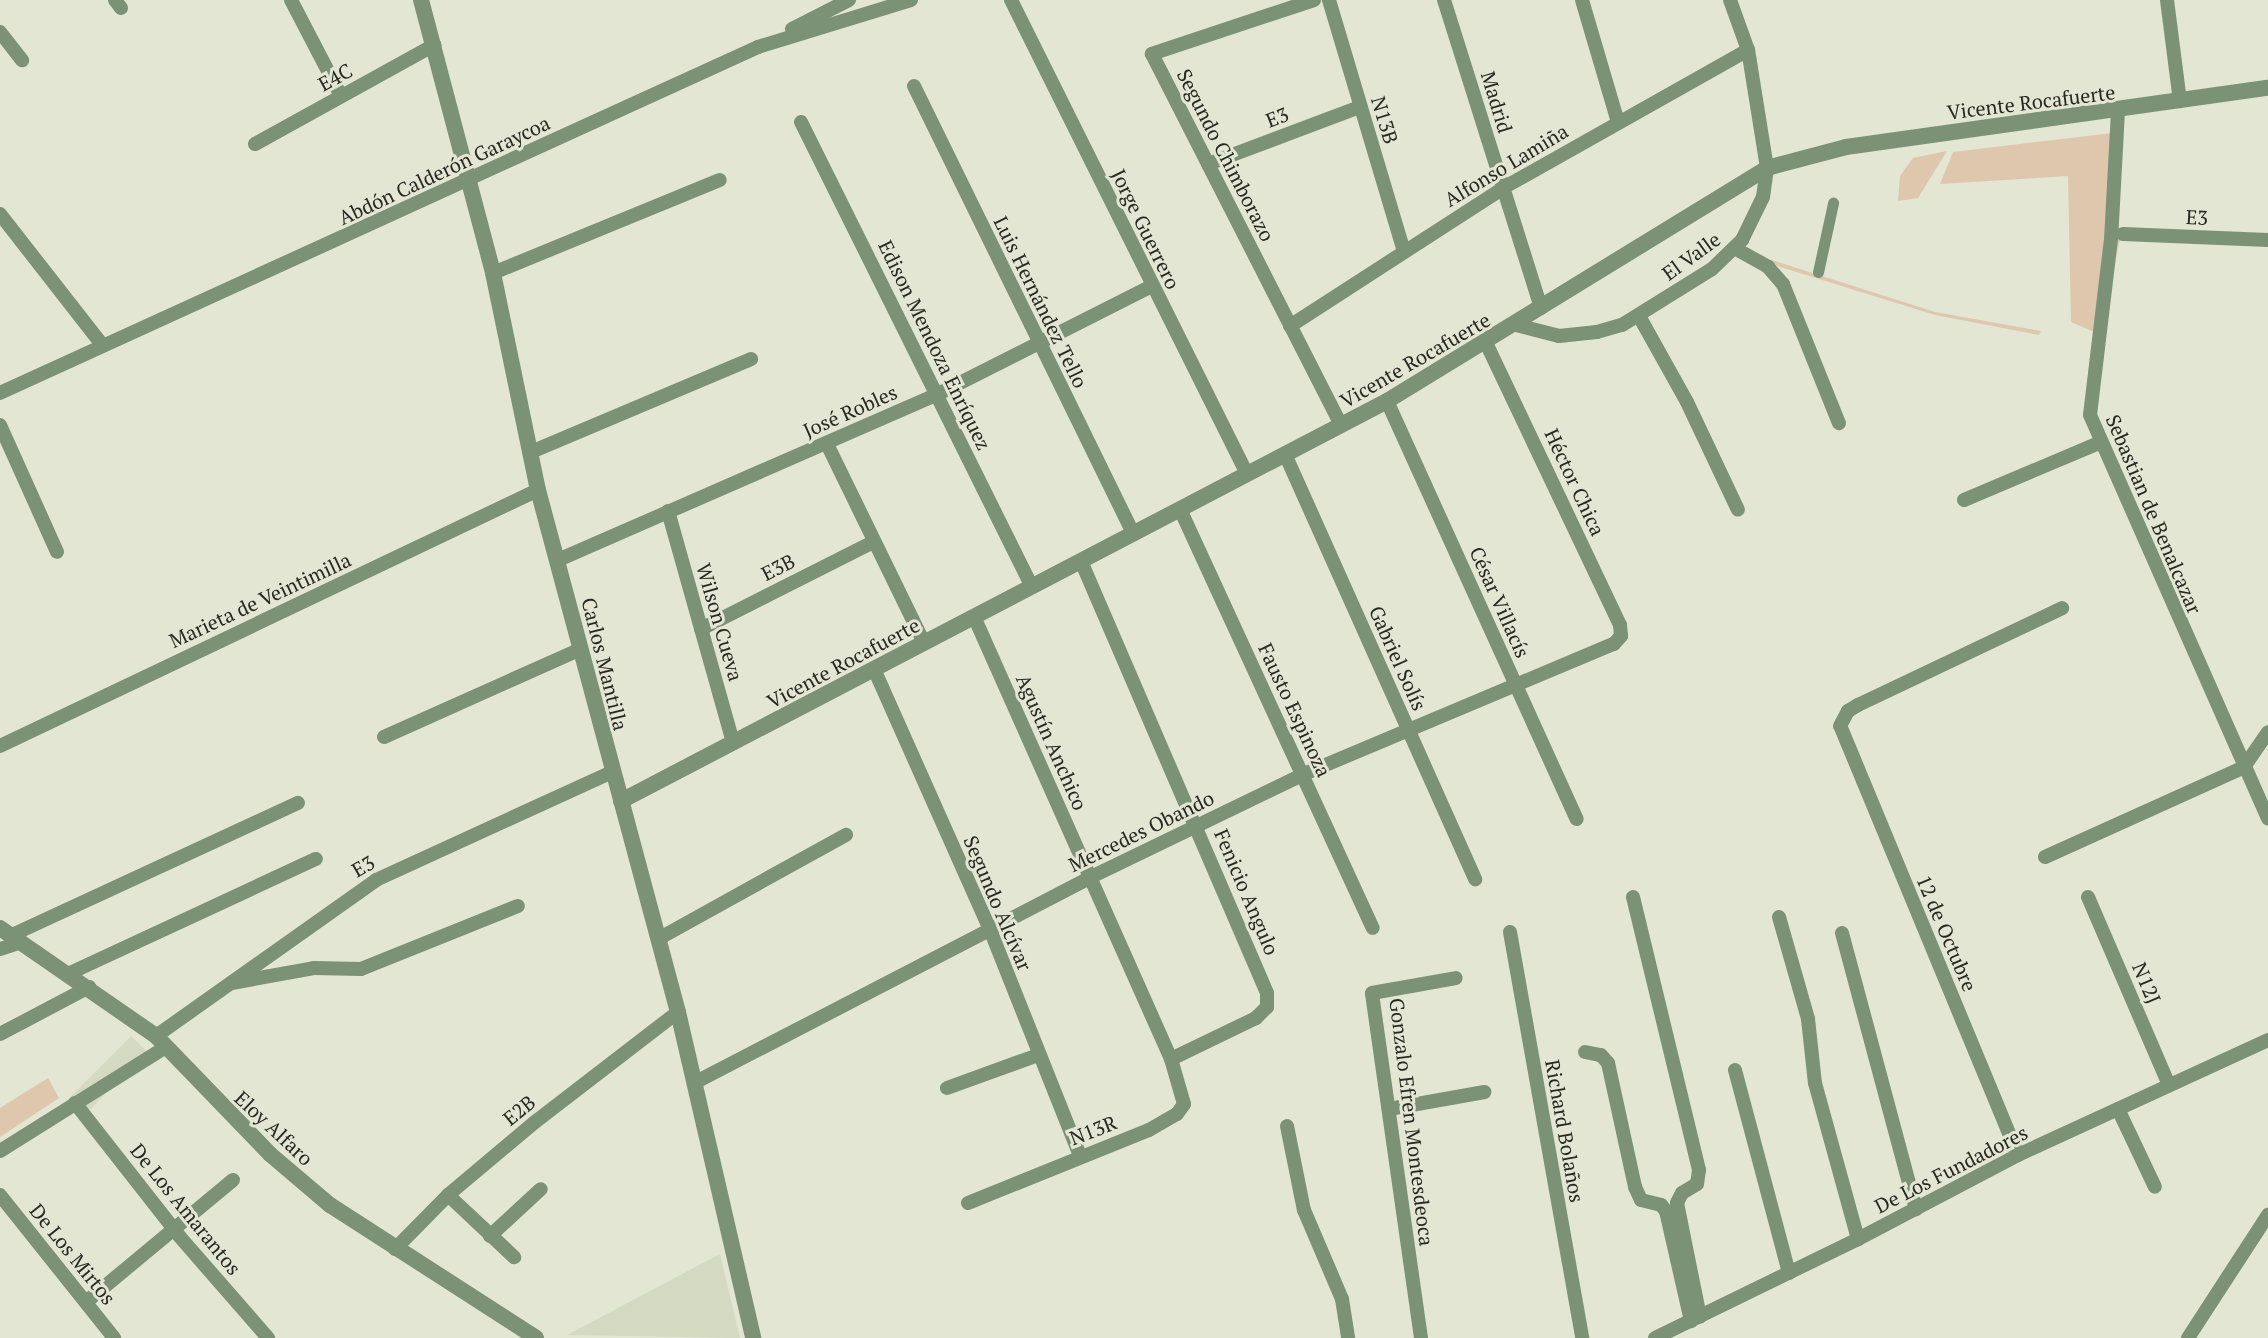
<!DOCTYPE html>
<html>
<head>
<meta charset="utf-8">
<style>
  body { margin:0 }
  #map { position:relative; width:2268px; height:1338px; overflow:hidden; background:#e2e6d3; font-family:"PT Serif",serif }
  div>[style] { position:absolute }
  .built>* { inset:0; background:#d4dac1; transform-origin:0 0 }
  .green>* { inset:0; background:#dfc7ad }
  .pedestrian>* { height:11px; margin:-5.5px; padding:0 5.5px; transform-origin:5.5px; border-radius:5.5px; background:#7b9277 }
  .minor>* { height:14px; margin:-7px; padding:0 7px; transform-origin:7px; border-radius:7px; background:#7b9277 }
  .tertiary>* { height:16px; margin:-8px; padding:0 8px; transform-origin:8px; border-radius:8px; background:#7b9277 }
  span { translate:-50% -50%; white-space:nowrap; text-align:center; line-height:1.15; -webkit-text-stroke:6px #e2e6d3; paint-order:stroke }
  .street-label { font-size:20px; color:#272821 }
</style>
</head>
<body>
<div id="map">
  <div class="built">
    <i style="left:131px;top:1036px;width:23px;height:88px;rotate:45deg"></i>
    <i style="clip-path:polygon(720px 1254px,740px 1338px,567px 1335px)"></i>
  </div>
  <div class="green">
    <i style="clip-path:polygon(2112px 133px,2120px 240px,2099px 334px,2071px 322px,2068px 176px,1940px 184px,1953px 152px)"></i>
    <i style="clip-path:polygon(1947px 151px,1918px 198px,1898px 201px,1900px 176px,1913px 158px)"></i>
    <i style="clip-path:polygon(1772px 260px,1935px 312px,2041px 331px,2039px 335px,1935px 315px,1771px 264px)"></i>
    <i style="clip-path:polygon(48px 1078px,59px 1098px,0 1137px,0 1108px)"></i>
  </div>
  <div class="pedestrian">
    <i style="left:1818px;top:272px;width:71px;rotate:-77.7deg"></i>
  </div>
  <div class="minor">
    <i style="left:115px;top:0;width:10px;rotate:53deg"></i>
    <i style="left:291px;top:0;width:108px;rotate:62.5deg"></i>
    <i style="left:1011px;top:0;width:530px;rotate:63.53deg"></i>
    <i style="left:1314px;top:0;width:171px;rotate:161.6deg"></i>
    <i style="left:1152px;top:54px;width:416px;rotate:63deg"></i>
    <i style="left:1329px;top:0;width:262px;rotate:73.4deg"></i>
    <i style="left:1444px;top:0;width:323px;rotate:72.5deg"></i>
    <i style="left:1582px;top:0;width:127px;rotate:73.6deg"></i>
    <i style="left:2167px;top:0;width:102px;rotate:82.7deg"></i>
    <i style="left:792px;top:29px;width:64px;rotate:-27deg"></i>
    <i style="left:0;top:32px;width:36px;rotate:52deg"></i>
    <i style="left:914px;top:86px;width:499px;rotate:63.9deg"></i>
    <i style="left:2118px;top:111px;width:128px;rotate:93.1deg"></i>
    <i style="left:2111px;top:239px;width:177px;rotate:96.8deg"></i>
    <i style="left:2090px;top:415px;width:441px;rotate:66.2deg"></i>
    <i style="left:801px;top:122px;width:519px;rotate:63.58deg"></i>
    <i style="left:255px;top:144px;width:205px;rotate:-28.9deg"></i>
    <i style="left:1208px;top:164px;width:162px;rotate:-20.6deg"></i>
    <i style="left:0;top:214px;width:167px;rotate:52deg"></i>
    <i style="left:2123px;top:234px;width:145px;rotate:2.4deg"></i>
    <i style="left:1736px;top:249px;width:37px;rotate:29deg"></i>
    <i style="left:1768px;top:267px;width:23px;rotate:49deg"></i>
    <i style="left:1783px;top:284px;width:150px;rotate:68.1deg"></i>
    <i style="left:493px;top:273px;width:245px;rotate:-22.3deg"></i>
    <i style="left:1639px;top:316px;width:98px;rotate:60.8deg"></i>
    <i style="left:1687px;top:402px;width:119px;rotate:64.7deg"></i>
    <i style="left:1516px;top:325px;width:44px;rotate:14.3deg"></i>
    <i style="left:1559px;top:336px;width:38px;rotate:-6deg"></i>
    <i style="left:1597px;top:332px;width:26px;rotate:-16deg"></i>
    <i style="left:1622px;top:325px;width:106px;rotate:-31.9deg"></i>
    <i style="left:1712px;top:269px;width:42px;rotate:-44deg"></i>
    <i style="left:1742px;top:240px;width:48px;rotate:-64deg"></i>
    <i style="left:1763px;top:197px;width:29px;rotate:-82deg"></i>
    <i style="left:1767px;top:168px;width:120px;rotate:-99.1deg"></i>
    <i style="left:1748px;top:50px;width:53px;rotate:-109.8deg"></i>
    <i style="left:1290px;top:326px;width:254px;rotate:-32.9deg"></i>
    <i style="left:1503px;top:188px;width:281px;rotate:-29.4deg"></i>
    <i style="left:0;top:393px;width:833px;rotate:-24.54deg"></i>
    <i style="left:758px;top:47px;width:160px;rotate:-17.1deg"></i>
    <i style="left:1387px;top:401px;width:459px;rotate:65.6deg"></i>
    <i style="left:0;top:425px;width:139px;rotate:65.8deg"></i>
    <i style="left:827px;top:444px;width:221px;rotate:64deg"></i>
    <i style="left:531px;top:452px;width:239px;rotate:-22.9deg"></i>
    <i style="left:1285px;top:454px;width:466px;rotate:65.9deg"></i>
    <i style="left:1964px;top:500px;width:149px;rotate:-22.9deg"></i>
    <i style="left:1180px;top:509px;width:461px;rotate:65.3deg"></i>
    <i style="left:668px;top:511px;width:241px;rotate:74.3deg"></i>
    <i style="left:558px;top:560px;width:415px;rotate:-23.6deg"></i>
    <i style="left:938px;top:394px;width:240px;rotate:-26.8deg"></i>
    <i style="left:1081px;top:561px;width:470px;rotate:66.7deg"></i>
    <i style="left:1267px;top:993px;width:14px;rotate:90deg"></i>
    <i style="left:1267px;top:1007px;width:16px;rotate:135deg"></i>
    <i style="left:1256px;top:1018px;width:94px;rotate:154.2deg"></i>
    <i style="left:701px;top:629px;width:193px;rotate:-26.8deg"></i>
    <i style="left:874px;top:669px;width:288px;rotate:66deg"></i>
    <i style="left:991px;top:932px;width:241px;rotate:68.3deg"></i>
    <i style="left:384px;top:737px;width:216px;rotate:-24.1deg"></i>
    <i style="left:0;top:746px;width:596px;rotate:-25.45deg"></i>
    <i style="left:2045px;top:857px;width:218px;rotate:-24.3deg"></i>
    <i style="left:2244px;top:767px;width:42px;rotate:-55.6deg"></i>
    <i style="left:1633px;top:897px;width:281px;rotate:76.4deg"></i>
    <i style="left:1699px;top:1170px;width:14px;rotate:98deg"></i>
    <i style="left:1697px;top:1184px;width:17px;rotate:149deg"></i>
    <i style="left:1682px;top:1193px;width:11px;rotate:117deg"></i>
    <i style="left:1677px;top:1203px;width:116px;rotate:78.6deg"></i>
    <i style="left:2088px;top:897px;width:205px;rotate:66.7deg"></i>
    <i style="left:1779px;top:917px;width:106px;rotate:74.1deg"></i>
    <i style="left:1808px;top:1019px;width:64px;rotate:83.8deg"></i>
    <i style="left:1815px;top:1083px;width:162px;rotate:74.6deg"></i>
    <i style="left:1510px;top:932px;width:412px;rotate:79.9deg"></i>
    <i style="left:1842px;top:933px;width:286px;rotate:75deg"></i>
    <i style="left:12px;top:935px;width:315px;rotate:-24.8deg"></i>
    <i style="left:658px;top:939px;width:215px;rotate:-29deg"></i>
    <i style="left:0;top:949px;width:23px;rotate:-18deg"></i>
    <i style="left:70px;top:973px;width:271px;rotate:-24.9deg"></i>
    <i style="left:232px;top:983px;width:83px;rotate:-10.4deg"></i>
    <i style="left:314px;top:968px;width:47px;rotate:1.2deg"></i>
    <i style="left:361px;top:969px;width:169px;rotate:-21.9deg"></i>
    <i style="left:0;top:1034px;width:101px;rotate:-27.8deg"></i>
    <i style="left:156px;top:1036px;width:270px;rotate:-35.3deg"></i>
    <i style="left:376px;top:880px;width:260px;rotate:-24.6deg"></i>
    <i style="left:1585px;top:1052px;width:16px;rotate:11deg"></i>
    <i style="left:1601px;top:1055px;width:11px;rotate:49deg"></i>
    <i style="left:1608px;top:1063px;width:127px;rotate:77.7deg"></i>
    <i style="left:1635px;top:1187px;width:14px;rotate:65deg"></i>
    <i style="left:1641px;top:1200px;width:21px;rotate:14deg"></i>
    <i style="left:1661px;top:1205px;width:8px;rotate:50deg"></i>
    <i style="left:1666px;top:1211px;width:113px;rotate:77.2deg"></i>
    <i style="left:1735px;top:1070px;width:210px;rotate:75.1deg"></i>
    <i style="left:694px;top:1083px;width:447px;rotate:-27.4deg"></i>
    <i style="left:1091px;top:877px;width:237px;rotate:-25.8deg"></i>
    <i style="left:1304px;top:774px;width:336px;rotate:-22.8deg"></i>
    <i style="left:1614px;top:644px;width:11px;rotate:-49deg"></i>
    <i style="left:1621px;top:636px;width:11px;rotate:-95deg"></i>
    <i style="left:1620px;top:625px;width:312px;rotate:-115.4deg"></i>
    <i style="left:947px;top:1088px;width:97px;rotate:-19.9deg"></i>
    <i style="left:75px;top:1103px;width:170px;rotate:51.9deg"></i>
    <i style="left:180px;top:1237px;width:134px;rotate:48.9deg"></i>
    <i style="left:1389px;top:1109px;width:97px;rotate:-10.1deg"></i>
    <i style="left:2118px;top:1109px;width:86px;rotate:64.6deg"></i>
    <i style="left:1287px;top:1126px;width:86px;rotate:78.6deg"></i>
    <i style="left:1304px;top:1210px;width:97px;rotate:66.9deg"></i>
    <i style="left:1342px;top:1299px;width:39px;rotate:81deg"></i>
    <i style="left:0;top:1151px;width:196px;rotate:-32.1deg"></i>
    <i style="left:2018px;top:1155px;width:464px;rotate:-112.5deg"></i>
    <i style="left:1840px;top:726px;width:17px;rotate:-62deg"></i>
    <i style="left:1848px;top:711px;width:12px;rotate:-31deg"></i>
    <i style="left:1858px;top:705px;width:226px;rotate:-25.4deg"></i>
    <i style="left:0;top:1195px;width:183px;rotate:51.4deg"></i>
    <i style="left:448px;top:1195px;width:91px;rotate:43.2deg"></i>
    <i style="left:968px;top:1203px;width:195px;rotate:-22deg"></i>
    <i style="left:1149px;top:1130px;width:32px;rotate:-30deg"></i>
    <i style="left:1177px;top:1114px;width:12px;rotate:-55deg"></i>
    <i style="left:1184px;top:1104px;width:47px;rotate:-106.1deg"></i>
    <i style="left:1171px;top:1059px;width:484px;rotate:-114deg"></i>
    <i style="left:490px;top:1236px;width:69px;rotate:-42.7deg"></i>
    <i style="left:395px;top:1249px;width:76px;rotate:-45.5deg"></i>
    <i style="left:448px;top:1195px;width:114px;rotate:-40deg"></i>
    <i style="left:535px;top:1122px;width:180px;rotate:-37.6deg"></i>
    <i style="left:86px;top:1302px;width:191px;rotate:-39.7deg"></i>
    <i style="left:1421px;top:1338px;width:348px;rotate:-98.1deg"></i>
    <i style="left:1372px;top:993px;width:85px;rotate:-10.1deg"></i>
    <i style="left:1655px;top:1338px;width:226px;rotate:-26deg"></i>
    <i style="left:1858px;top:1239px;width:181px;rotate:-27.7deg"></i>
    <i style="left:2018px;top:1155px;width:275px;rotate:-24.7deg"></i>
    <i style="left:2188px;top:1338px;width:147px;rotate:-57deg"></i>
  </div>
  <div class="tertiary">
    <i style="left:421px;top:0;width:282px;rotate:75.2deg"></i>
    <i style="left:493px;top:273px;width:222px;rotate:78.3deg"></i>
    <i style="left:538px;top:490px;width:540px;rotate:74.99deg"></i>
    <i style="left:678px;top:1012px;width:335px;rotate:77deg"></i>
    <i style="left:621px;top:801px;width:864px;rotate:-27.57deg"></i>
    <i style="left:1387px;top:401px;width:446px;rotate:-31.5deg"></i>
    <i style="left:1767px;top:168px;width:82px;rotate:-14.9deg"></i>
    <i style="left:1846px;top:147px;width:426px;rotate:-8deg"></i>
    <i style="left:0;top:928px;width:190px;rotate:34.7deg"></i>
    <i style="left:156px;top:1036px;width:165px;rotate:46deg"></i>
    <i style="left:271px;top:1155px;width:77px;rotate:40.3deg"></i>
    <i style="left:330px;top:1205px;width:245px;rotate:32.8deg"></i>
  </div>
  <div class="street-label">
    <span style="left:335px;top:77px;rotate:-29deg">E4C</span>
    <span style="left:1497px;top:102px;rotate:73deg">Madrid</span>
    <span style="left:2031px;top:102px;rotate:-7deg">Vicente Rocafuerte</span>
    <span style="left:1277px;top:117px;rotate:-21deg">E3</span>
    <span style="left:1385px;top:120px;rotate:73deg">N13B</span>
    <span style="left:1226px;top:155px;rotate:63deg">Segundo Chimborazo</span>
    <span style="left:1506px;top:165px;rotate:-31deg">Alfonso Lamiña</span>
    <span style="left:444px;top:170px;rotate:-25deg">Abdón Calderón Garaycoa</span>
    <span style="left:2197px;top:217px;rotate:3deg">E3</span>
    <span style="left:1146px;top:229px;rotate:64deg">Jorge Guerrero</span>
    <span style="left:1691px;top:256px;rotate:-36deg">El Valle</span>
    <span style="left:1041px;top:302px;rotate:64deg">Luis Hernández Tello</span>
    <span style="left:935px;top:345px;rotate:64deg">Edison Mendoza Enríquez</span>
    <span style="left:1415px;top:360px;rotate:-30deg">Vicente Rocafuerte</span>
    <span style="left:850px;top:411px;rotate:-24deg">José Robles</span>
    <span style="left:1575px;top:482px;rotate:65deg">Héctor Chica</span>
    <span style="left:2154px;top:514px;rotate:67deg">Sebastian de Benalcazar</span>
    <span style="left:778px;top:567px;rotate:-27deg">E3B</span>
    <span style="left:260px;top:600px;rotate:-25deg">Marieta de Veintimilla</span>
    <span style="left:1500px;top:602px;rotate:66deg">César Villacís</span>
    <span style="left:720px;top:622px;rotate:74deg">Wilson Cueva</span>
    <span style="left:1398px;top:658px;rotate:66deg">Gabriel Solís</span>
    <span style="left:843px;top:663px;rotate:-28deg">Vicente Rocafuerte</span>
    <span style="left:605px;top:664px;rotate:76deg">Carlos Mantilla</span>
    <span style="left:1295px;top:710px;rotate:65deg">Fausto Espinoza</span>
    <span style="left:1052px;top:742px;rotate:66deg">Agustín Anchico</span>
    <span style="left:1141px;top:831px;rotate:-26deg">Mercedes Obando</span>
    <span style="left:363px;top:866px;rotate:-30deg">E3</span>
    <span style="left:1247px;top:892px;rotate:67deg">Fenicio Angulo</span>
    <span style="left:998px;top:903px;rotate:67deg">Segundo Alcívar</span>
    <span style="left:1947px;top:933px;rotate:67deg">12 de Octubre</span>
    <span style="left:2147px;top:983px;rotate:67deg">N12J</span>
    <span style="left:519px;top:1110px;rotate:-39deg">E2B</span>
    <span style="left:1412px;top:1122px;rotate:83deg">Gonzalo Efren Montesdeoca</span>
    <span style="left:274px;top:1128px;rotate:43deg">Eloy Alfaro</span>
    <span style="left:1093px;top:1130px;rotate:-21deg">N13R</span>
    <span style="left:1565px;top:1131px;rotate:80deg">Richard Bolaños</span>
    <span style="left:1951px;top:1169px;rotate:-27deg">De Los Fundadores</span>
    <span style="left:186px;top:1209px;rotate:51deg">De Los Amarantos</span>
    <span style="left:73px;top:1254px;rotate:51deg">De Los Mirtos</span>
  </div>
</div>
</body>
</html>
